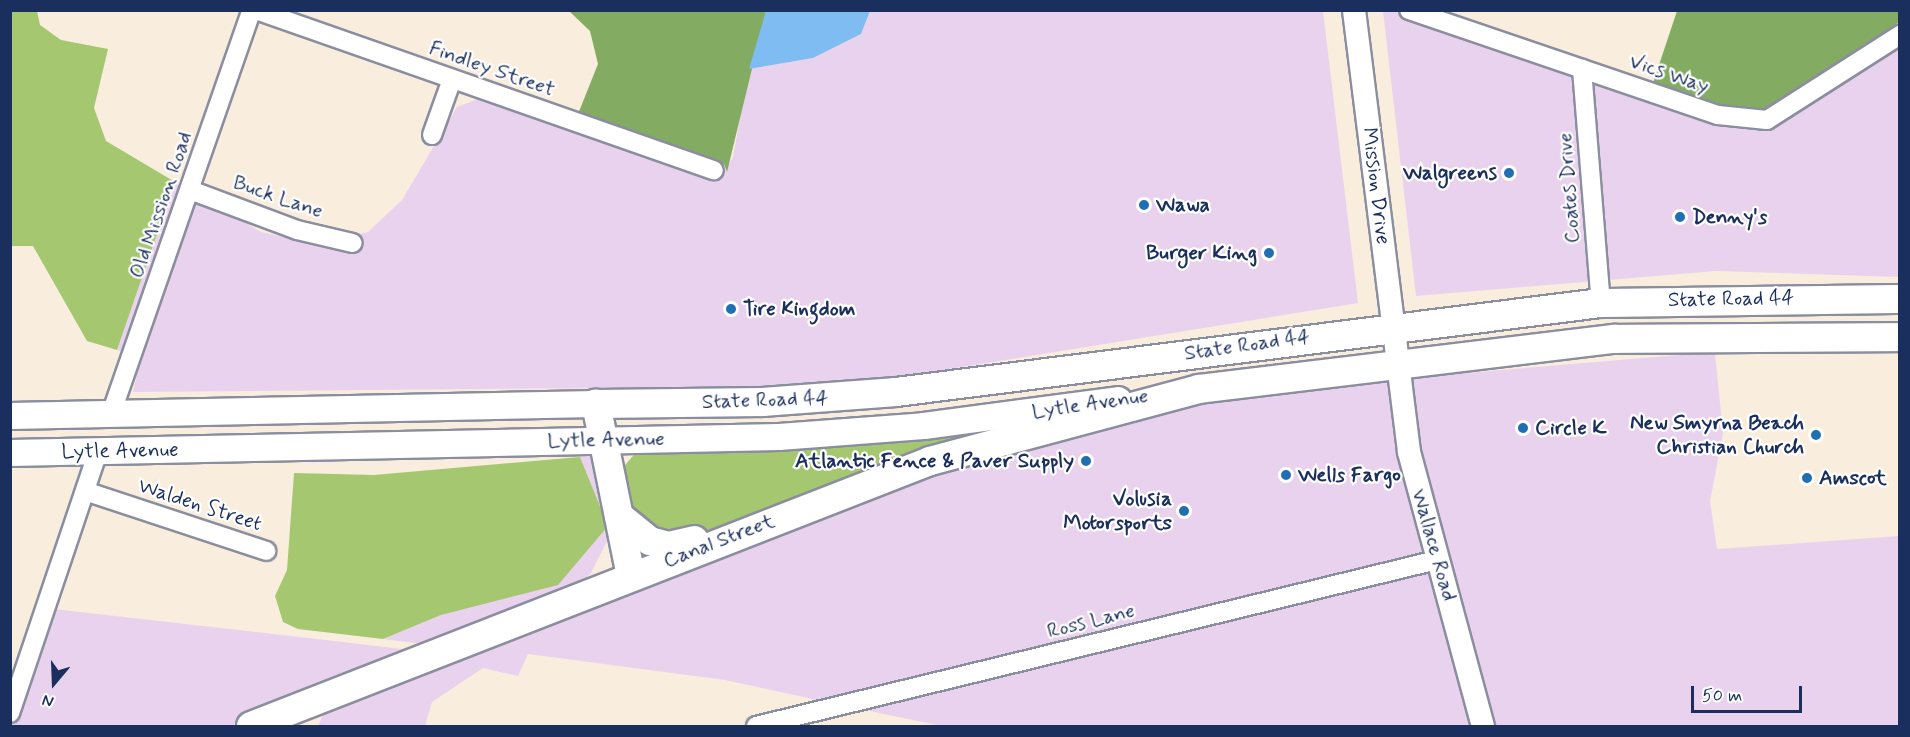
<!DOCTYPE html>
<html>
<head>
<meta charset="utf-8">
<style>
  body { margin:0 }
  #map { position:relative; width:1910px; height:737px; overflow:hidden; background:#f9edde; font-family:Mynerve,sans-serif }
  div>[style] { position:absolute }
  .built>* { inset:0; background:#e9d2ee }
  .green>* { inset:0; background:#a4c770 }
  .forest>* { inset:0; background:#83ac62 }
  .water>* { inset:0; background:#7fbcf2 }
  .roads { filter:drop-shadow(2px 0 #8a8e9e) drop-shadow(-2px 0 #8a8e9e) drop-shadow(0 2px #8a8e9e) drop-shadow(0 -2px #8a8e9e) }
  .minor>* { height:18px; margin:-9px; padding:0 9px; transform-origin:9px; border-radius:9px; background:#fff }
  .tertiary>* { height:22px; margin:-11px; padding:0 11px; transform-origin:11px; border-radius:11px; background:#fff }
  .secondary>* { height:26px; margin:-13px; padding:0 13px; transform-origin:13px; border-radius:13px; background:#fff }
  .primary>* { height:28px; margin:-14px; padding:0 14px; transform-origin:14px; border-radius:14px; background:#fff }
  .dots>* { width:16px; height:16px; translate:-50% -50%; box-sizing:border-box; border:3px solid #fff; border-radius:50% }
  span { translate:-50% -50%; white-space:nowrap; text-align:center; line-height:1.15; -webkit-text-stroke:4.5px #fff; paint-order:stroke }
  .street-label { font-size:21px; color:#1b2f5e }
  .poi-label { font-size:21px; color:#1b2f5e; font-weight:700 }
  .right { translate:-100% -50%; text-align:right }
  .left { translate:0 -50%; text-align:left }
  .frame { position:absolute; inset:0; border:12px solid #1b2f5e; pointer-events:none }
  .north { position:absolute; left:24px; top:653px; width:60px; height:60px; -webkit-text-stroke:4px #fff; paint-order:stroke; rotate:199deg; font-size:16px; font-weight:700; line-height:24px; text-align:center; color:#1b2f5e }
  .north::after { content:''; display:block; margin:auto; width:21px; height:27px; background:#1b2f5e; clip-path:polygon(50% 0,100% 100%,50% 72%,0 100%) }
  .scale { position:absolute; left:1691px; top:686px; width:111px; height:27px; box-sizing:border-box; border:3px solid #1b2f5e; border-top:0; padding-left:8px; font-size:18px; line-height:21px; white-space:nowrap; color:#1b2f5e; -webkit-text-stroke:4px #fff; paint-order:stroke }
</style>
</head>
<body>
<div id="map">
  <div class="built">
    <i style="clip-path:polygon(870px 11px,1323px 11px,1358px 303px,844px 386px,133px 392px,141px 357px,117px 350px,175px 182px,261px 232px,358px 253px,362px 237px,356px 235px,368px 232px,402px 200px,457px 107px,480px 98px,718px 180px,733px 157px,749px 69px,813px 58px,861px 34px)"></i>
    <i style="clip-path:polygon(1383px 11px,1418px 11px,1760px 131px,1899px 22px,1899px 277px,1716px 271px,1416px 296px)"></i>
    <i style="clip-path:polygon(1715px 352px,1723px 434px,1710px 501px,1717px 549px,1899px 536px,1899px 726px,1491px 726px,1416px 450px,1407px 378px)"></i>
    <i style="clip-path:polygon(1391px 380px,1427px 554px,822px 701px,725px 680px,528px 654px,518px 676px,483px 668px,432px 702px,425px 726px,318px 726px,328px 704px,932px 469px,1167px 406px)"></i>
    <i style="clip-path:polygon(599px 455px,613px 529px,591px 573px,574px 589px,432px 645px,383px 639px,441px 615px,608px 526px,580px 457px)"></i>
    <i style="clip-path:polygon(1432px 570px,1474px 726px,942px 726px,860px 709px)"></i>
    <i style="clip-path:polygon(45px 608px,343px 642px,435px 653px,262px 726px,11px 726px)"></i>
  </div>
  <div class="green">
    <i style="clip-path:polygon(11px 10px,37px 11px,40px 25px,61px 40px,108px 49px,94px 108px,106px 141px,175px 182px,117px 350px,87px 341px,33px 246px,11px 246px)"></i>
    <i style="clip-path:polygon(1009px 425px,681px 541px,636px 527px,620px 471px,638px 450px)"></i>
    <i style="clip-path:polygon(580px 457px,608px 526px,558px 585px,441px 615px,383px 639px,298px 629px,283px 622px,275px 596px,287px 570px,294px 473px,374px 475px)"></i>
  </div>
  <div class="forest">
    <i style="clip-path:polygon(569px 11px,766px 11px,727px 172px,724px 164px,578px 114px,598px 64px,590px 31px)"></i>
    <i style="clip-path:polygon(1677px 11px,1899px 11px,1899px 22px,1760px 131px,1650px 92px)"></i>
  </div>
  <div class="water">
    <i style="clip-path:polygon(766px 11px,766px 10px,870px 11px,861px 34px,813px 58px,749px 69px)"></i>
  </div>
  <div class="roads">
    <div class="minor">
      <i style="left:256px;top:10px;width:485px;rotate:19.3deg"></i>
      <i style="left:1409px;top:10px;width:326px;rotate:18.8deg"></i>
      <i style="left:1718px;top:115px;width:49px;rotate:5.8deg"></i>
      <i style="left:1767px;top:120px;width:158px;rotate:-32.6deg"></i>
      <i style="left:1582px;top:69px;width:235px;rotate:85.4deg"></i>
      <i style="left:432px;top:135px;width:59px;rotate:-70.3deg"></i>
      <i style="left:190px;top:190px;width:114px;rotate:20.5deg"></i>
      <i style="left:297px;top:230px;width:57px;rotate:13.1deg"></i>
      <i style="left:111px;top:414px;width:428px;rotate:-70.8deg"></i>
      <i style="left:85px;top:491px;width:191px;rotate:18.3deg"></i>
      <i style="left:10px;top:713px;width:276px;rotate:-71.4deg"></i>
      <i style="left:756px;top:726px;width:701px;rotate:-13.7deg"></i>
    </div>
    <div class="tertiary">
      <i style="left:1354px;top:10px;width:445px;rotate:82.9deg"></i>
      <i style="left:1409px;top:452px;width:284px;rotate:74.9deg"></i>
    </div>
    <div class="secondary">
      <i style="left:10px;top:416px;width:586px;rotate:-1.17deg"></i>
      <i style="left:10px;top:453px;width:769px;rotate:-1.19deg"></i>
      <i style="left:779px;top:437px;width:145px;rotate:-4.3deg"></i>
      <i style="left:924px;top:426px;width:196px;rotate:-7.6deg"></i>
    </div>
    <div class="primary">
      <i style="left:619px;top:516px;width:40px;rotate:39deg"></i>
      <i style="left:650px;top:541px;width:20px;rotate:15deg"></i>
      <i style="left:669px;top:546px;width:26px;rotate:-13deg"></i>
      <i style="left:631px;top:576px;width:176px;rotate:-101.5deg"></i>
      <i style="left:596px;top:404px;width:167px;rotate:-0.7deg"></i>
      <i style="left:763px;top:402px;width:133px;rotate:-4.3deg"></i>
      <i style="left:896px;top:392px;width:711px;rotate:-7.2deg"></i>
      <i style="left:1601px;top:303px;width:299px;rotate:-0.8deg"></i>
      <i style="left:251px;top:726px;width:729px;rotate:-21.32deg"></i>
      <i style="left:930px;top:461px;width:278px;rotate:-15deg"></i>
      <i style="left:1199px;top:389px;width:418px;rotate:-6.9deg"></i>
      <i style="left:1614px;top:339px;width:286px;rotate:-0.4deg"></i>
    </div>
  </div>
  <div class="dots">
    <i style="left:1509px;top:173px;background:#1f6fb2"></i>
    <i style="left:1144px;top:205px;background:#1f6fb2"></i>
    <i style="left:1680px;top:217px;background:#1f6fb2"></i>
    <i style="left:1269px;top:253px;background:#1f6fb2"></i>
    <i style="left:731px;top:309px;background:#1f6fb2"></i>
    <i style="left:1523px;top:428px;background:#1f6fb2"></i>
    <i style="left:1816px;top:435px;background:#1f6fb2"></i>
    <i style="left:1086px;top:461px;background:#1f6fb2"></i>
    <i style="left:1286px;top:475px;background:#1f6fb2"></i>
    <i style="left:1807px;top:478px;background:#1f6fb2"></i>
    <i style="left:1184px;top:511px;background:#1f6fb2"></i>
  </div>
  <div class="street-label">
    <span style="left:492px;top:69px;rotate:19deg">Findley Street</span>
    <span style="left:1669px;top:74px;rotate:19deg">Vics Way</span>
    <span style="left:1376px;top:186px;rotate:83deg">Mission Drive</span>
    <span style="left:1569px;top:188px;rotate:-94deg">Coates Drive</span>
    <span style="left:278px;top:197px;rotate:19deg">Buck Lane</span>
    <span style="left:161px;top:205px;rotate:-71deg">Old Mission Road</span>
    <span style="left:1731px;top:299px;rotate:-1deg">State Road 44</span>
    <span style="left:1247px;top:345px;rotate:-8deg">State Road 44</span>
    <span style="left:765px;top:400px;rotate:-2deg">State Road 44</span>
    <span style="left:1090px;top:404px;rotate:-8deg">Lytle Avenue</span>
    <span style="left:606px;top:440px;rotate:-1deg">Lytle Avenue</span>
    <span style="left:120px;top:451px;rotate:-1deg">Lytle Avenue</span>
    <span style="left:200px;top:505px;rotate:18deg">Walden Street</span>
    <span style="left:719px;top:541px;rotate:-21deg">Canal Street</span>
    <span style="left:1434px;top:545px;rotate:74deg">Wallace Road</span>
    <span style="left:1091px;top:621px;rotate:-14deg">Ross Lane</span>
  </div>
  <div class="poi-label">
    <span class="right" style="left:1497px;top:173px">Walgreens</span>
    <span class="left" style="left:1156px;top:205px">Wawa</span>
    <span class="left" style="left:1692px;top:217px">Denny's</span>
    <span class="right" style="left:1257px;top:253px">Burger King</span>
    <span class="left" style="left:743px;top:309px">Tire Kingdom</span>
    <span class="right" style="left:1804px;top:435px">New Smyrna Beach<br>Christian Church</span>
    <span class="left" style="left:1535px;top:428px">Circle K</span>
    <span class="right" style="left:1074px;top:461px">Atlantic Fence &amp; Paver Supply</span>
    <span class="left" style="left:1298px;top:475px">Wells Fargo</span>
    <span class="left" style="left:1819px;top:478px">Amscot</span>
    <span class="right" style="left:1172px;top:511px">Volusia<br>Motorsports</span>
  </div>
  <div class="frame"></div>
  <div class="north">N</div>
  <div class="scale">50 m</div>
</div>
</body>
</html>
